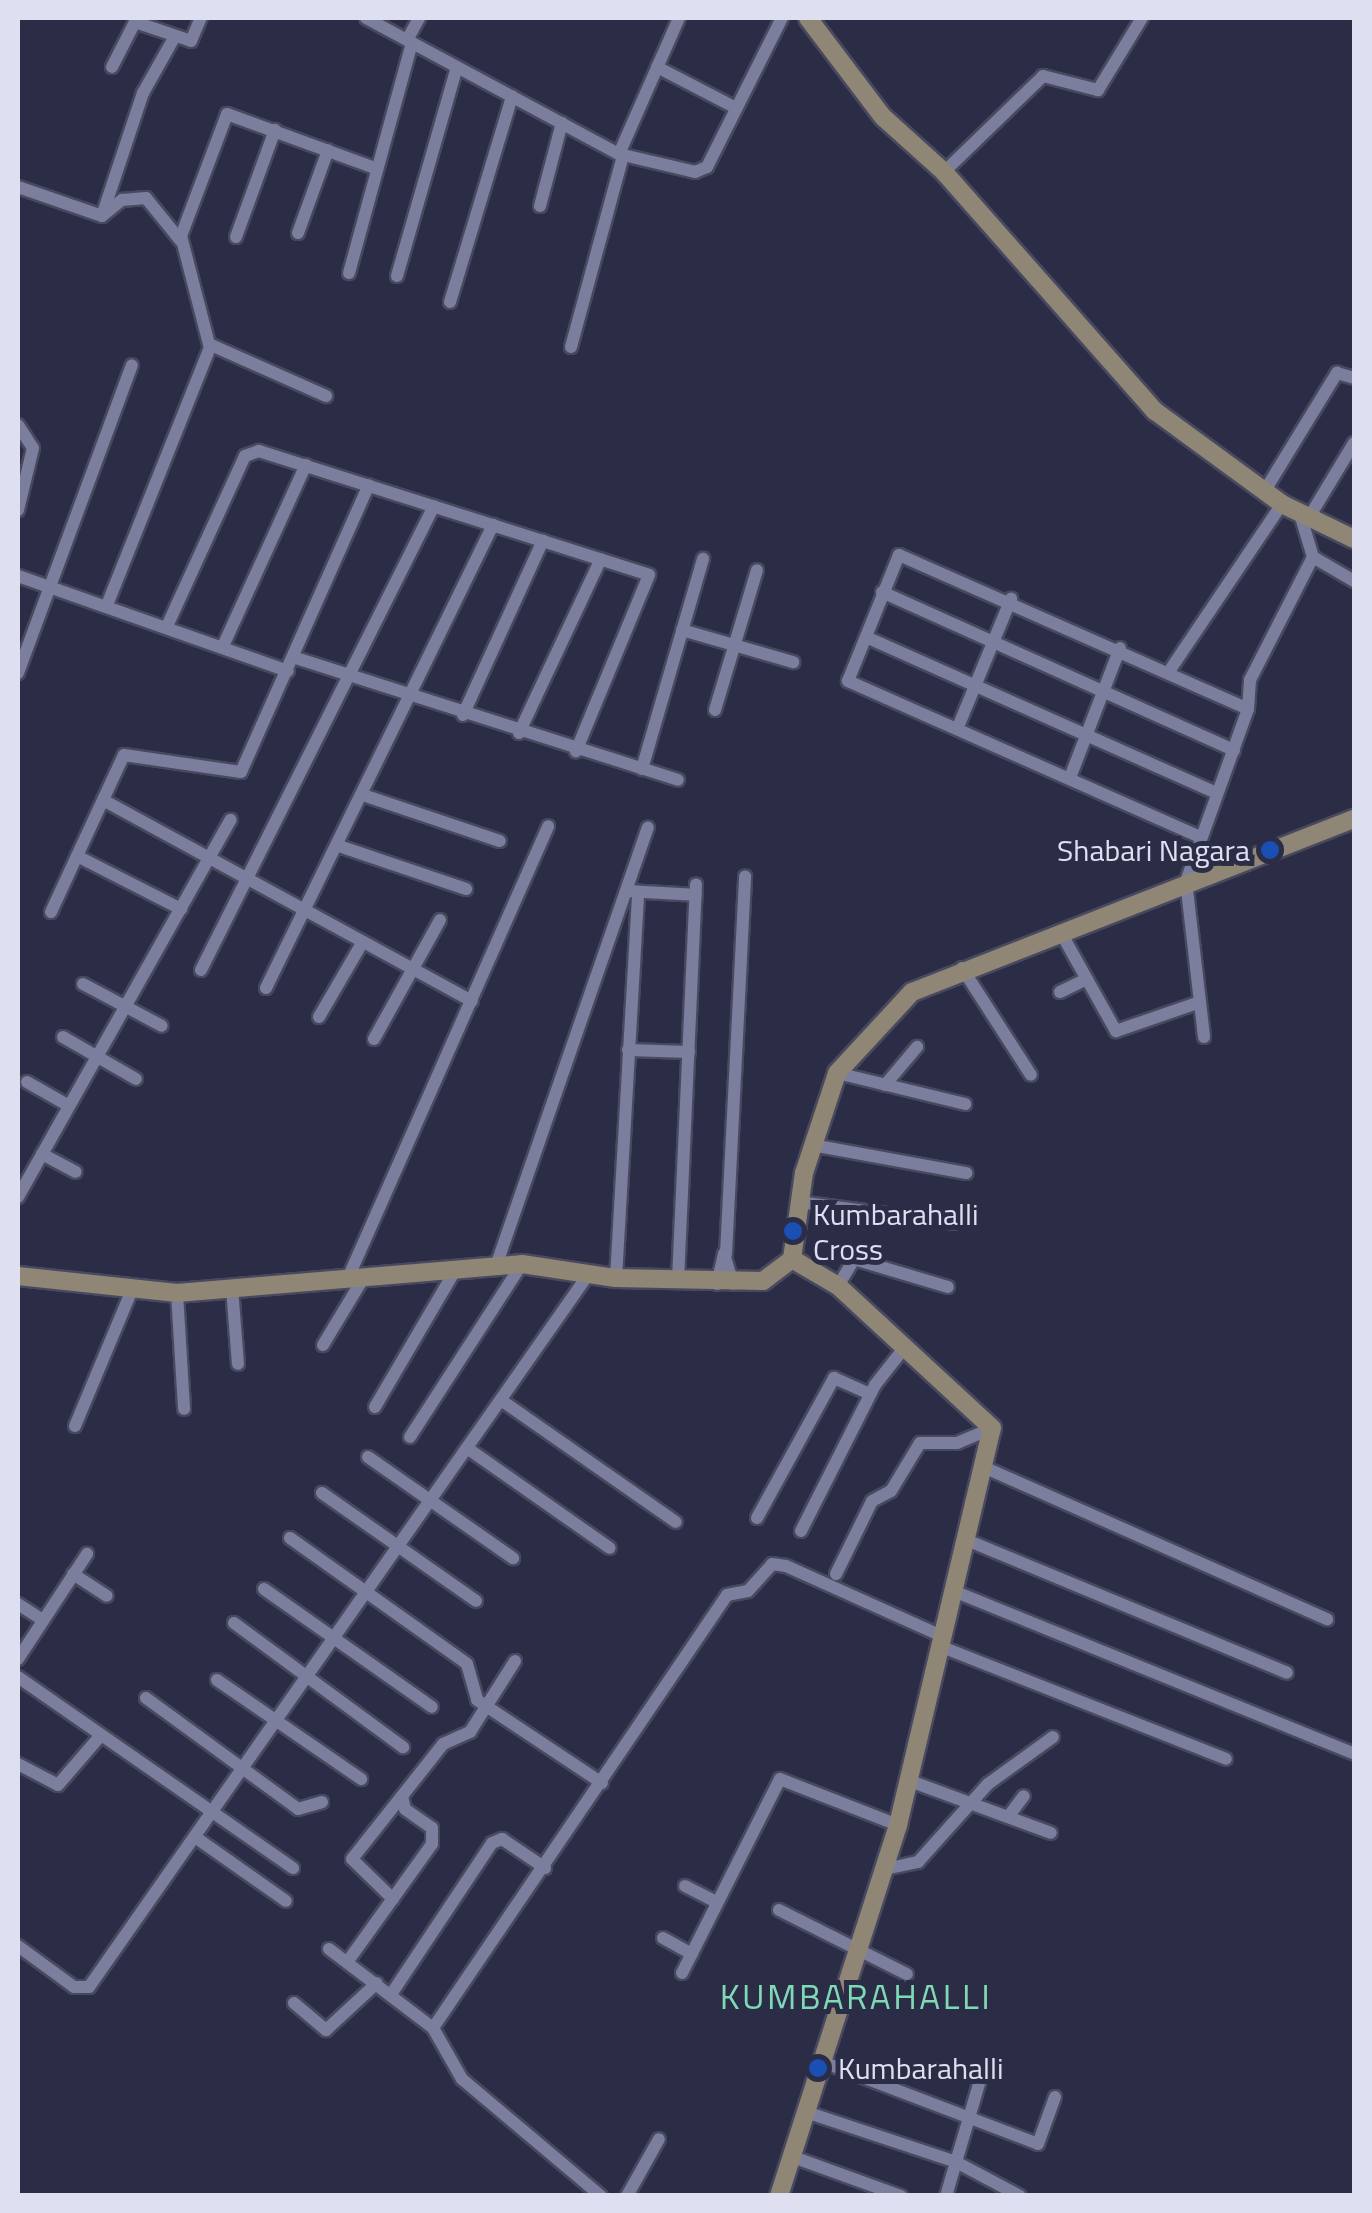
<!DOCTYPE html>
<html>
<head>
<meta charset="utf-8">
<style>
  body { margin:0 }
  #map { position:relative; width:1372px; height:2213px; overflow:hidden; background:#2b2c46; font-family:"Titillium Web",sans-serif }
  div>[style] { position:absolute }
  .roads { filter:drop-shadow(2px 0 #48495e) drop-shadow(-2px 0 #48495e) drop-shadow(0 2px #48495e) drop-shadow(0 -2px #48495e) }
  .street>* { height:12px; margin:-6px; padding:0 6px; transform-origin:6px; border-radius:6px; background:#7b7e9c }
  .secondary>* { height:18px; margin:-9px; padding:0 9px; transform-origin:9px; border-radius:9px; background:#8f8676 }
  .dots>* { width:28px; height:28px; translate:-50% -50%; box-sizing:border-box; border:5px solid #2b2c46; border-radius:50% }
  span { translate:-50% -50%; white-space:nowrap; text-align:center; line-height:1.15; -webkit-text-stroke:10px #2b2c46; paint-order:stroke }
  .poi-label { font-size:30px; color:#dee0f1 }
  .right { translate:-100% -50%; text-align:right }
  .left { translate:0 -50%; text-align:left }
  .quarter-label { font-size:35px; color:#7fd8b6; letter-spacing:2.5px }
  .frame { position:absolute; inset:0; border:20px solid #dee0f1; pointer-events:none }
</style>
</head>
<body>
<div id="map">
  <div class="roads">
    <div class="street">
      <i style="left:366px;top:18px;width:287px;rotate:28.3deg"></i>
      <i style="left:619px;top:154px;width:78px;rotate:13.3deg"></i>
      <i style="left:695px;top:172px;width:13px;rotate:-23deg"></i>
      <i style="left:707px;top:167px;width:167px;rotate:-63.3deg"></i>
      <i style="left:407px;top:40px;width:25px;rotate:-61deg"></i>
      <i style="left:112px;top:67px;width:51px;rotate:-62.9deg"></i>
      <i style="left:135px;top:22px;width:59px;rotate:18.7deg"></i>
      <i style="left:191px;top:41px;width:25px;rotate:-67deg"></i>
      <i style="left:657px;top:67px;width:89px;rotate:27.4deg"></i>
      <i style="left:619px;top:154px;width:149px;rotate:-66.2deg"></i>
      <i style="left:944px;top:172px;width:138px;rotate:-44.1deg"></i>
      <i style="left:1043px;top:76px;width:57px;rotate:14.3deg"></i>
      <i style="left:1098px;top:90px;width:84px;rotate:-58.6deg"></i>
      <i style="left:18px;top:187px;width:89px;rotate:19deg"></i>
      <i style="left:102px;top:216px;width:26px;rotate:-39deg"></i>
      <i style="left:122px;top:200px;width:24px;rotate:-5deg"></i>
      <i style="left:146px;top:198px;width:55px;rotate:50.9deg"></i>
      <i style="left:540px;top:206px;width:86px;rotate:-75.2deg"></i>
      <i style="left:102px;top:216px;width:130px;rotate:-71.6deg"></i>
      <i style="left:143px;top:93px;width:63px;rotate:-60.6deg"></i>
      <i style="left:298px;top:233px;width:88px;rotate:-70.1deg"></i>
      <i style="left:236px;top:237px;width:114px;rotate:-70deg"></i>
      <i style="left:349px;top:273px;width:239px;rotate:-74.7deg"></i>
      <i style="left:397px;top:276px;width:217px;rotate:-74deg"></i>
      <i style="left:450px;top:302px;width:215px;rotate:-73.2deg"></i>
      <i style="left:211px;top:345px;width:126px;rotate:23.9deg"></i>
      <i style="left:571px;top:347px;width:199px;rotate:-74.8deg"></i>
      <i style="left:18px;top:425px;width:27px;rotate:57deg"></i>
      <i style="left:33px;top:448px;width:64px;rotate:103.6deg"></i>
      <i style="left:1264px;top:492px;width:140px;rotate:-58.5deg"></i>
      <i style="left:1337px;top:373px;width:18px;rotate:16deg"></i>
      <i style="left:1308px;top:519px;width:89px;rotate:-58.8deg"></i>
      <i style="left:1313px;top:557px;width:48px;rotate:30.3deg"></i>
      <i style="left:18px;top:576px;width:286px;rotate:19.4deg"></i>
      <i style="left:882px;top:592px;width:386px;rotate:24.2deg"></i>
      <i style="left:107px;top:605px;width:277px;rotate:-68.2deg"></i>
      <i style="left:210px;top:348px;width:116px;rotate:-104.5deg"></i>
      <i style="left:181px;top:236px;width:130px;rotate:-69.3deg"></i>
      <i style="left:227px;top:114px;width:160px;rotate:20.1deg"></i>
      <i style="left:168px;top:624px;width:185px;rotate:-65.4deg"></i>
      <i style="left:245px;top:456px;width:15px;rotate:-20deg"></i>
      <i style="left:259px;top:451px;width:409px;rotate:17.6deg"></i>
      <i style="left:649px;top:575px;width:191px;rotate:112.5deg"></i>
      <i style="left:682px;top:630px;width:116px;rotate:16.1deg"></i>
      <i style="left:866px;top:637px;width:383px;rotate:24deg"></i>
      <i style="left:223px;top:646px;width:199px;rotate:-65.4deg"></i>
      <i style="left:293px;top:657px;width:404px;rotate:17.7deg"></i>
      <i style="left:1170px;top:670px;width:200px;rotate:-56deg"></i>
      <i style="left:18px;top:673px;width:328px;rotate:-69.7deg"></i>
      <i style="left:1248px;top:709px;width:29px;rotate:-86deg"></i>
      <i style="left:1250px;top:680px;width:138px;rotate:-62.9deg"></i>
      <i style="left:1313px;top:557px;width:45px;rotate:-106.8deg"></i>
      <i style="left:715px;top:710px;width:146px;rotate:-73.3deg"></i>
      <i style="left:463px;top:715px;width:192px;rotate:-65.4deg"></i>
      <i style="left:958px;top:727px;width:139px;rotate:-67.5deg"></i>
      <i style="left:519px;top:733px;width:192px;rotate:-64.8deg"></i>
      <i style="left:642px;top:769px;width:219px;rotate:-73.8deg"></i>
      <i style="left:1071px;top:775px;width:136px;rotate:-68.9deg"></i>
      <i style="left:366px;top:796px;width:141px;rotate:18.6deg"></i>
      <i style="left:103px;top:800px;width:420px;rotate:28.6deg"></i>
      <i style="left:1198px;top:836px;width:383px;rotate:-156.1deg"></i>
      <i style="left:848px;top:681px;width:136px;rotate:-68deg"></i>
      <i style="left:899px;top:555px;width:381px;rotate:23.8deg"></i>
      <i style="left:1248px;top:709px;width:183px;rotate:109.8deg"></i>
      <i style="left:1186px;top:881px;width:157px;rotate:83.4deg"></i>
      <i style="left:342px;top:847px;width:131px;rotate:18.7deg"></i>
      <i style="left:77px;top:856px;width:117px;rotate:27deg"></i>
      <i style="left:629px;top:891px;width:67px;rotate:3.4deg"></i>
      <i style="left:51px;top:912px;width:173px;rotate:-65.1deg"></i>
      <i style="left:124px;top:755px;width:118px;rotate:8.3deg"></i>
      <i style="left:241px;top:772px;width:314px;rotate:-66deg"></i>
      <i style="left:1060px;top:931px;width:115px;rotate:60.8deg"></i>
      <i style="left:1116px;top:1031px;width:89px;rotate:-19deg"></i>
      <i style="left:962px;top:968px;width:127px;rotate:57.2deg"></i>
      <i style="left:201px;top:970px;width:519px;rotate:-63.34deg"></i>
      <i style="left:83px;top:984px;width:89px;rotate:28deg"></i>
      <i style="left:266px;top:988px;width:516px;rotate:-63.88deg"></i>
      <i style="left:1060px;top:992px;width:30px;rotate:-26deg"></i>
      <i style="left:319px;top:1017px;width:86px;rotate:-59.8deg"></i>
      <i style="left:63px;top:1037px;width:84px;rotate:29.9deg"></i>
      <i style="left:374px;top:1039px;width:136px;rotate:-61deg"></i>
      <i style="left:628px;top:1050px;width:61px;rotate:1.9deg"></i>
      <i style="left:837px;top:1073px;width:132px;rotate:13.6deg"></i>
      <i style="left:27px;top:1082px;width:48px;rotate:29.7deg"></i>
      <i style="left:885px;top:1085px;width:50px;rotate:-49.9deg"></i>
      <i style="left:812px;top:1145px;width:157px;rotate:10.3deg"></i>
      <i style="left:42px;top:1154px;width:38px;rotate:28deg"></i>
      <i style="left:18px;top:1197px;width:433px;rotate:-60.6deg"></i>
      <i style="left:799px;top:1202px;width:156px;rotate:7.7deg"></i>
      <i style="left:726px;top:1254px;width:378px;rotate:-87.1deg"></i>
      <i style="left:496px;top:1266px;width:464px;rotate:-70.9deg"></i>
      <i style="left:348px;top:1278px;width:494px;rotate:-66.1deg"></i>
      <i style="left:616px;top:1278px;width:387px;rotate:-86.7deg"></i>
      <i style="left:678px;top:1280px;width:396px;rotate:-87.4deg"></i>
      <i style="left:717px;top:1284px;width:31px;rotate:-77deg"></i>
      <i style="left:724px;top:1254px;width:31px;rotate:73deg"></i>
      <i style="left:838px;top:1286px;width:31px;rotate:-59deg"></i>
      <i style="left:854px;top:1259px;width:98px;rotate:16.6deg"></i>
      <i style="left:232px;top:1288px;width:76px;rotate:85.5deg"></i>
      <i style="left:177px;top:1293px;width:116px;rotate:86.5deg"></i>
      <i style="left:323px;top:1345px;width:79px;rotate:-58.9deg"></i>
      <i style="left:501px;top:1400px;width:213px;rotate:34.9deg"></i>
      <i style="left:375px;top:1407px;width:160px;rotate:-59.6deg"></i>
      <i style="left:75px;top:1426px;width:145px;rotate:-67.3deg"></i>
      <i style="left:410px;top:1437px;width:206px;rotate:-57.1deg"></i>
      <i style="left:467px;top:1448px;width:174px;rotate:35deg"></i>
      <i style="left:368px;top:1457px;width:177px;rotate:34.9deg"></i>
      <i style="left:988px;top:1469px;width:371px;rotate:23.9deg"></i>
      <i style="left:322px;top:1493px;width:188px;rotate:35deg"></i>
      <i style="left:757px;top:1518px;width:160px;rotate:-61.2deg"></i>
      <i style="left:834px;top:1378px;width:39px;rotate:24deg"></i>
      <i style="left:801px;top:1531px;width:164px;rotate:-63.1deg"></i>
      <i style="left:875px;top:1385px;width:48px;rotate:-51.7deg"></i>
      <i style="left:290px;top:1538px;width:217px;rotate:35.4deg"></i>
      <i style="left:467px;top:1664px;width:37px;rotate:74deg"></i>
      <i style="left:477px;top:1700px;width:150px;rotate:33.6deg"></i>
      <i style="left:969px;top:1541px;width:344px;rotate:22.5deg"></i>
      <i style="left:73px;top:1574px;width:40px;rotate:32.9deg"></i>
      <i style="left:836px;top:1574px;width:81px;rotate:-63.7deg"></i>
      <i style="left:872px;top:1501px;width:21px;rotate:-28deg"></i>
      <i style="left:891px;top:1491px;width:56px;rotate:-58.9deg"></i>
      <i style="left:920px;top:1443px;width:37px"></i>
      <i style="left:957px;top:1443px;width:38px;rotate:-23deg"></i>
      <i style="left:264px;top:1589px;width:205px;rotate:35.1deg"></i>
      <i style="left:956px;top:1592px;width:430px;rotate:22.1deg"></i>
      <i style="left:18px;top:1604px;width:30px;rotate:33deg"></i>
      <i style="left:234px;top:1623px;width:210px;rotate:36.3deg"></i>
      <i style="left:942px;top:1647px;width:305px;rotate:21.5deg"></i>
      <i style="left:18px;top:1659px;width:126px;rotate:-56.7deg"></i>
      <i style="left:18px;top:1677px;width:335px;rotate:34.8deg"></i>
      <i style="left:217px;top:1680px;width:175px;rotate:34.5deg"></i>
      <i style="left:146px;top:1698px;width:188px;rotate:36.1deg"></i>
      <i style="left:298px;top:1809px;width:25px;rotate:-16deg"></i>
      <i style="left:18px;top:1764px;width:45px;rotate:27.7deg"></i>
      <i style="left:58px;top:1785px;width:66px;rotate:-49.3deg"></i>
      <i style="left:910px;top:1781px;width:150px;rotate:20.2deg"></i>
      <i style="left:1008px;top:1817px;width:26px;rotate:-53deg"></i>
      <i style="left:195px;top:1837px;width:111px;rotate:35.1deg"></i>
      <i style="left:885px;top:1869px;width:34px;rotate:-12deg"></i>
      <i style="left:918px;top:1862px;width:105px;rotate:-48.1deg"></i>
      <i style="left:988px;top:1784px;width:80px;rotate:-35.9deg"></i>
      <i style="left:685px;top:1886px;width:36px;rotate:27deg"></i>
      <i style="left:393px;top:1899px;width:57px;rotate:-135.7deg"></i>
      <i style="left:352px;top:1859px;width:80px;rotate:-51.6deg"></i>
      <i style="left:779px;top:1910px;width:143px;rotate:26.6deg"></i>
      <i style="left:663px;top:1938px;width:33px;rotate:29deg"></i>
      <i style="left:18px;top:1946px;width:69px;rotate:36.2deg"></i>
      <i style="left:74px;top:1987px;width:15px"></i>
      <i style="left:89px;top:1987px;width:869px;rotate:-54.98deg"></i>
      <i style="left:329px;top:1949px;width:131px;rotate:37.2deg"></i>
      <i style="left:433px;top:2028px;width:59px;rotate:60.4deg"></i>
      <i style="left:462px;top:2079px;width:182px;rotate:40.1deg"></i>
      <i style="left:348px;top:1961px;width:144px;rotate:-54.3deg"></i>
      <i style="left:432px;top:1844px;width:16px;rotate:-90deg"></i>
      <i style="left:432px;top:1828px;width:33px;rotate:-145deg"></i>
      <i style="left:405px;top:1809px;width:13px;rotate:-103deg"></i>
      <i style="left:402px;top:1796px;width:66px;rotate:-51.7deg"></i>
      <i style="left:443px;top:1744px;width:30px;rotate:-24deg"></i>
      <i style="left:470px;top:1732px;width:84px;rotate:-57.6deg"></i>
      <i style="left:682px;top:1973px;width:217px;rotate:-63.2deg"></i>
      <i style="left:780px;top:1779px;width:127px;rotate:21.3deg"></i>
      <i style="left:392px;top:1993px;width:180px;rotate:-56.3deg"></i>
      <i style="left:492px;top:1843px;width:11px;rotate:-22deg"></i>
      <i style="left:502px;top:1839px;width:52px;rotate:34deg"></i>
      <i style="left:294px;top:2003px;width:42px;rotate:40.2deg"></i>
      <i style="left:326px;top:2030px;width:69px;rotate:-42.7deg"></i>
      <i style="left:433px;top:2028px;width:523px;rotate:-55.82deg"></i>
      <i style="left:727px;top:1595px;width:21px;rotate:-11deg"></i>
      <i style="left:748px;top:1591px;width:36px;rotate:-48deg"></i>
      <i style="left:772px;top:1564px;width:14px;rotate:8deg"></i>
      <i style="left:786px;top:1566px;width:173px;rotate:24.2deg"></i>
      <i style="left:820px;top:2061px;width:233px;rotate:20.8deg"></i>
      <i style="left:1038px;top:2144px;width:50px;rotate:-70.1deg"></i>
      <i style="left:806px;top:2112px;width:158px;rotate:18.4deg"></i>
      <i style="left:956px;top:2162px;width:72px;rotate:28deg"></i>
      <i style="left:793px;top:2157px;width:115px;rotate:19.9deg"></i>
      <i style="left:627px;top:2196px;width:65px;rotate:-60.7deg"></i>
      <i style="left:946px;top:2196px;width:131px;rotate:-73.6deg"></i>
    </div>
    <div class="secondary">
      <i style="left:808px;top:18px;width:124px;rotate:52.9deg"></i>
      <i style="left:883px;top:117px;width:82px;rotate:42deg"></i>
      <i style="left:944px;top:172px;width:319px;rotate:48.6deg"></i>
      <i style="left:1155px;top:411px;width:157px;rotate:36.2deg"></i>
      <i style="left:1282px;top:504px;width:80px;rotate:25.9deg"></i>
      <i style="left:18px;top:1276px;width:160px;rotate:6.1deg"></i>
      <i style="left:177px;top:1293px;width:346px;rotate:-4.8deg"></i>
      <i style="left:522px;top:1264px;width:95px;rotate:8.5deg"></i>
      <i style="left:616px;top:1278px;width:147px;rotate:1.2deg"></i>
      <i style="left:763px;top:1281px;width:36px;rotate:-37deg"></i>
      <i style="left:792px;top:1259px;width:87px;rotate:-82.1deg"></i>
      <i style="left:804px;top:1173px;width:105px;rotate:-71.7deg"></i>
      <i style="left:837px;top:1073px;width:110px;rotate:-47.2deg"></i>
      <i style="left:912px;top:992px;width:475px;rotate:-21.4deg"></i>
      <i style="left:779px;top:2196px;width:390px;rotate:-72.2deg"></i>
      <i style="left:898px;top:1825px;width:408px;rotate:-76.7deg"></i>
      <i style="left:992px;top:1428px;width:209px;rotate:-137.3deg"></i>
      <i style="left:838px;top:1286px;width:53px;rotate:-149.6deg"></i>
    </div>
  </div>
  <div class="dots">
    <i style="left:1270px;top:850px;background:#1a4fb4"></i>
    <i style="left:793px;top:1231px;background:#1a4fb4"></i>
    <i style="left:818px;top:2068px;background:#1a4fb4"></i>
  </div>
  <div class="poi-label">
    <span class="right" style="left:1250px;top:850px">Shabari Nagara</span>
    <span class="left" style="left:813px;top:1231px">Kumbarahalli<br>Cross</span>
    <span class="left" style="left:838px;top:2068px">Kumbarahalli</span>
  </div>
  <div class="quarter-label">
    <span style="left:856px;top:1996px">KUMBARAHALLI</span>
  </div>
  <div class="frame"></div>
</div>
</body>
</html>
